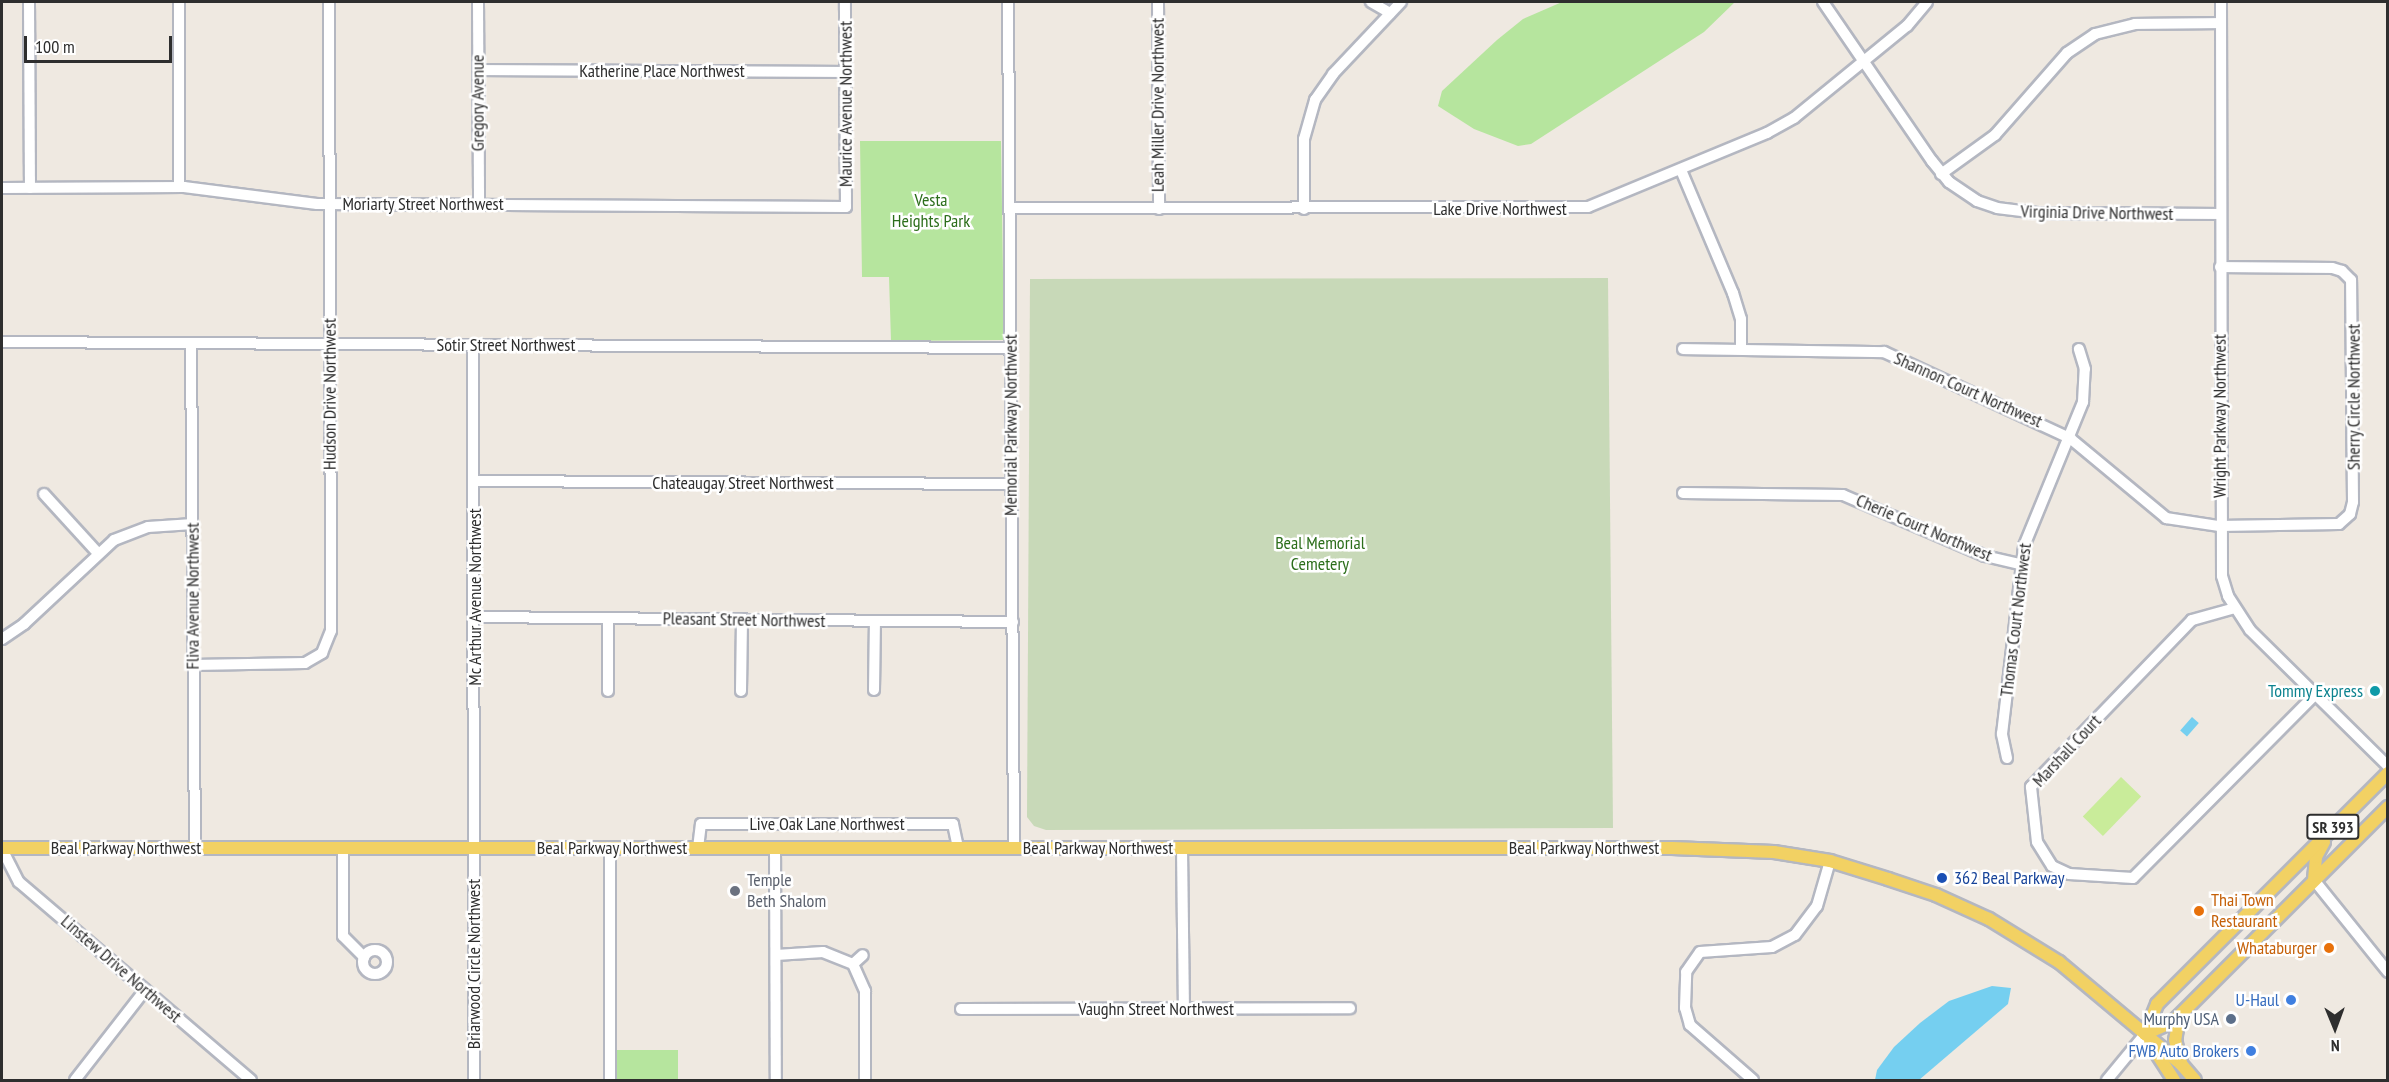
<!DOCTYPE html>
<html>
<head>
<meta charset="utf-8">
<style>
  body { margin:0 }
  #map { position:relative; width:2389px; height:1082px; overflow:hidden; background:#efe9e1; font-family:"PT Sans Narrow",sans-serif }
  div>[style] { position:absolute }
  .green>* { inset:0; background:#b6e59e; transform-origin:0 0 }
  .cemetery>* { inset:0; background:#c8d9b8 }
  .pitch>* { inset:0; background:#c9ec9a; transform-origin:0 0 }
  .water>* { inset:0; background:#75cff0; transform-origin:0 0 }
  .roads { filter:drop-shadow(2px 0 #b4b7c1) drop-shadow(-2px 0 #b4b7c1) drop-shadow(0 2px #b4b7c1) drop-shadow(0 -2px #b4b7c1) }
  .minor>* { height:10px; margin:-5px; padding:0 5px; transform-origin:5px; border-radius:5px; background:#fff }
  .minor>.ring { margin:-5px; padding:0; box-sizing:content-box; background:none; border:10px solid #fff; border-radius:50% }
  .major>* { height:12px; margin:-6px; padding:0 6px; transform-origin:6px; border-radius:6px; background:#f2d163 }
  .dots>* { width:16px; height:16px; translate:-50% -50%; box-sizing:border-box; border:3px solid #fff; border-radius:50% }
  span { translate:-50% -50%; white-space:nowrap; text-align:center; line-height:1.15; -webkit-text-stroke:5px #fff; paint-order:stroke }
  .shield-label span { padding:2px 4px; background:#fff; border:2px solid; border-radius:4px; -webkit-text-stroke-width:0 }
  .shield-label { font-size:16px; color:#2e2e2e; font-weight:700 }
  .street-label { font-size:18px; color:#2e2e2e }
  .park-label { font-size:18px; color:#2c6e1b }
  .culture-label { font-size:18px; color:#0d838f }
  .right { translate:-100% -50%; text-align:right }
  .transit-label { font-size:18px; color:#164399 }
  .left { translate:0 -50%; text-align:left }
  .worship-label { font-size:18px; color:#5b616d }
  .food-label { font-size:18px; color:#c56008 }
  .shop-label { font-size:18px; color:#366cbe }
  .service-label { font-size:18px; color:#4e5e75 }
  .frame { position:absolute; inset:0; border:3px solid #2e2e2e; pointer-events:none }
  .north { position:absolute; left:2305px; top:998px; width:60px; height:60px; -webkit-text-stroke:4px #fff; paint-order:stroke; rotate:179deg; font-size:16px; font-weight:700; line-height:24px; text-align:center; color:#2e2e2e }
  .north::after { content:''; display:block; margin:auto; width:21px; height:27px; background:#2e2e2e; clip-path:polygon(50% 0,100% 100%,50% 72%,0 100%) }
  .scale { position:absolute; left:24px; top:36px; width:148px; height:27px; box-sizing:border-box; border:3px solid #2e2e2e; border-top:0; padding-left:8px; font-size:18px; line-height:21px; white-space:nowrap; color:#2e2e2e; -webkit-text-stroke:4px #fff; paint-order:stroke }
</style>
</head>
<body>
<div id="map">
  <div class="green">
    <i style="clip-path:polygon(1562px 2px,1735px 2px,1704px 32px,1531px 144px,1518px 146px,1474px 129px,1438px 106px,1442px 91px,1497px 40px,1523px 19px)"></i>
    <i style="clip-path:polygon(860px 141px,1001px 141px,1004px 340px,891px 341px,889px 277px,862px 277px)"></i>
    <i style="left:613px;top:1050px;width:65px;height:30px"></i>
  </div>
  <div class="cemetery">
    <i style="clip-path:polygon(1608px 278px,1613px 828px,1046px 830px,1034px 826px,1027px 817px,1030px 279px)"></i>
  </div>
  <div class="pitch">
    <i style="left:2121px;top:777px;width:28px;height:55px;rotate:44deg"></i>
  </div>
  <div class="water">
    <i style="left:2192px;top:717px;width:9px;height:18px;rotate:41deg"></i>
    <i style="clip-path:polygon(1992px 986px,2011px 988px,2008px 1004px,1919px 1080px,1875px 1080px,1877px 1070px,1894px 1047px,1920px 1023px,1949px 1001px)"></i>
  </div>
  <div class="roads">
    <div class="minor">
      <i style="left:29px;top:2px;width:186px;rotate:89.7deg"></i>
      <i style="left:179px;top:2px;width:185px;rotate:90deg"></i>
      <i style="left:478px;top:2px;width:203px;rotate:89.7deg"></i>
      <i style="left:1008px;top:2px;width:846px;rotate:89.59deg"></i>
      <i style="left:1158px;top:2px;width:207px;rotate:89.7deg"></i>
      <i style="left:1371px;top:2px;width:22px;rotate:30deg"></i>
      <i style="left:1823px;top:2px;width:193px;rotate:55.6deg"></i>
      <i style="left:1932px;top:161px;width:27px;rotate:51deg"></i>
      <i style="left:1949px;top:182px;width:34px;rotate:34deg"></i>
      <i style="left:1977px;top:201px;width:21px;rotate:19deg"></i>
      <i style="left:1997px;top:208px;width:39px;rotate:7deg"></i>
      <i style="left:2036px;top:213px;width:184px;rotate:0.3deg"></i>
      <i style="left:2221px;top:2px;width:574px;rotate:89.9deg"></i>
      <i style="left:2222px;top:576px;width:21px;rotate:73deg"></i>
      <i style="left:2228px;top:596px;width:40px;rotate:57.1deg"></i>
      <i style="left:2250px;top:630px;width:194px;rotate:44.6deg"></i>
      <i style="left:478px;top:70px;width:368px;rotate:0.3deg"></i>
      <i style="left:1681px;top:170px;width:134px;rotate:67.1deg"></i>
      <i style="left:1733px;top:293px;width:27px;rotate:73deg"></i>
      <i style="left:1741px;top:319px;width:29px;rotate:90deg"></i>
      <i style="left:1941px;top:174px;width:67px;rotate:-35.8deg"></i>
      <i style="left:1995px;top:135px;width:109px;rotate:-48.7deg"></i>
      <i style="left:2067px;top:53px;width:34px;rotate:-34deg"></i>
      <i style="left:2095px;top:34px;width:41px;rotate:-14deg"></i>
      <i style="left:2135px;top:24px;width:86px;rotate:-0.7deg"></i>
      <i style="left:2px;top:188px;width:182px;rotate:-0.3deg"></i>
      <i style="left:184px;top:187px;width:134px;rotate:7.3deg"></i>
      <i style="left:317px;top:204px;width:529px;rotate:0.32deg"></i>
      <i style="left:846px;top:207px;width:205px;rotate:-90.3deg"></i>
      <i style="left:1010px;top:208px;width:578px;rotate:-0.1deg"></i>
      <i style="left:1588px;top:207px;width:194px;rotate:-22.5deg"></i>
      <i style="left:1767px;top:133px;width:31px;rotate:-29deg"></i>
      <i style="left:1794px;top:118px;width:146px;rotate:-39.2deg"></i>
      <i style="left:1907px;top:26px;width:31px;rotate:-50deg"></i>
      <i style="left:1304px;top:209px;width:70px;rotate:-90deg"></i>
      <i style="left:1304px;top:139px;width:41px;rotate:-74.2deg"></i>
      <i style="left:1315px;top:100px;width:32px;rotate:-55deg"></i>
      <i style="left:1333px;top:74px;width:99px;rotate:-46.6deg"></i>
      <i style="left:2px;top:342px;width:1009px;rotate:0.34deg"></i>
      <i style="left:191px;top:343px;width:505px;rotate:89.55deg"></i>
      <i style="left:473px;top:345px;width:735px;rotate:89.92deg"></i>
      <i style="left:1683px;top:349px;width:201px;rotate:0.9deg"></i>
      <i style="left:1884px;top:352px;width:206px;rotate:24.9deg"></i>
      <i style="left:2071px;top:439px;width:124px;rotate:39.7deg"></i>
      <i style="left:2166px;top:518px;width:54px;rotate:8.6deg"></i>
      <i style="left:2219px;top:526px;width:120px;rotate:-1deg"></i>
      <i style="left:2339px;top:524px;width:15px;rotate:-42deg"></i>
      <i style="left:2350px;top:514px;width:12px;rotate:-76deg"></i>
      <i style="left:2353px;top:502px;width:222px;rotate:-90.5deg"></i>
      <i style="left:2351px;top:280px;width:13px;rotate:-135deg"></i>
      <i style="left:2342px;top:271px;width:10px;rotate:-163deg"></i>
      <i style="left:2332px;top:268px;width:112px;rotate:-179.5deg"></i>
      <i style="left:474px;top:481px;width:538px;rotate:0.32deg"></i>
      <i style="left:1683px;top:493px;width:160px;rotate:0.7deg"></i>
      <i style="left:1843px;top:495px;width:155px;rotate:23.2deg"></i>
      <i style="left:1985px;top:556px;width:37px;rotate:13deg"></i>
      <i style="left:44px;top:494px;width:79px;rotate:47.6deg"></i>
      <i style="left:2235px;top:608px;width:45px;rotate:164.4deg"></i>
      <i style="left:2192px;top:620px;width:232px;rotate:134deg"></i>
      <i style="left:2031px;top:787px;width:55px;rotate:83.8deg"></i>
      <i style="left:2037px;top:842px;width:28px;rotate:58deg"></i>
      <i style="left:2052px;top:866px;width:19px;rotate:25deg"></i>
      <i style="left:2069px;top:874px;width:64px;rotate:3.6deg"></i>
      <i style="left:2133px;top:878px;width:260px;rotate:-45.2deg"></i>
      <i style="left:475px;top:617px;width:538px;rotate:0.53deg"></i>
      <i style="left:2px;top:639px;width:27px;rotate:-34deg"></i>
      <i style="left:24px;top:624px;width:123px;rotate:-43deg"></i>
      <i style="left:114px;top:540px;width:36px;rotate:-21deg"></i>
      <i style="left:148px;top:527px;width:45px;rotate:-3.8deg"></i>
      <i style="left:193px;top:665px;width:112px;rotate:-1deg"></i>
      <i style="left:305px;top:663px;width:20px;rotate:-30deg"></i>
      <i style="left:322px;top:653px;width:24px;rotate:-68deg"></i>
      <i style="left:331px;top:631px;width:629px;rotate:-90.18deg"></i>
      <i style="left:874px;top:690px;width:69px;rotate:-89.2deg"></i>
      <i style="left:608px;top:691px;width:73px;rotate:-90deg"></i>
      <i style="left:741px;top:691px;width:71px;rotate:-89.2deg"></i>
      <i style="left:2007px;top:758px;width:25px;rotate:-102deg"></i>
      <i style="left:2002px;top:734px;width:189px;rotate:-83.3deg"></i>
      <i style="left:2024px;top:546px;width:156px;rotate:-67.7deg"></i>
      <i style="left:2083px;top:402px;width:33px;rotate:-87deg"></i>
      <i style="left:2085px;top:369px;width:21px;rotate:-107deg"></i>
      <i style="left:343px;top:848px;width:88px;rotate:90deg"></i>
      <i style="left:343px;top:936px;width:30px;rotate:45deg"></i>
      <i style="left:698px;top:848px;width:24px;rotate:-83deg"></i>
      <i style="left:701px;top:824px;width:252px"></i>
      <i style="left:953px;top:824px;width:25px;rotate:78deg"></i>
      <i style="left:775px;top:848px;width:232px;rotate:89.8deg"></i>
      <i style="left:1182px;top:848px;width:161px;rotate:89.3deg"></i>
      <i style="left:2px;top:849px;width:37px;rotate:63deg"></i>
      <i style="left:19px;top:882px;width:305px;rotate:40.5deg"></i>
      <i style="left:2314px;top:880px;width:118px;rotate:51.2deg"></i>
      <i class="ring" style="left:363px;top:950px;width:14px;height:14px"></i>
      <i style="left:776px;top:955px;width:47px;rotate:-3.7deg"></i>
      <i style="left:823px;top:952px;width:32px;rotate:22deg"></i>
      <i style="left:853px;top:964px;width:30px;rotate:66deg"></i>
      <i style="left:865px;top:991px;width:89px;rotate:90deg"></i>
      <i style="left:853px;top:964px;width:13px;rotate:-42deg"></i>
      <i style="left:961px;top:1009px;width:389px;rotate:-0.1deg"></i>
      <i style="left:75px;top:1080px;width:114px;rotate:-52.1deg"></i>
      <i style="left:610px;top:1080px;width:232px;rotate:-90deg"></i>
      <i style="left:1753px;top:1080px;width:84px;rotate:-138.9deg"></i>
      <i style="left:1690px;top:1025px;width:18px;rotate:-106deg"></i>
      <i style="left:1685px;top:1008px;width:36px;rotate:-88deg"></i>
      <i style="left:1686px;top:972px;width:24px;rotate:-55deg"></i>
      <i style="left:1700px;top:952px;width:72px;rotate:-4deg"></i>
      <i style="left:1772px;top:947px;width:26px;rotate:-28deg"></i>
      <i style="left:1795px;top:935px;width:36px;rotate:-53deg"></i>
      <i style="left:1817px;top:906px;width:47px;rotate:-73.9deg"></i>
      <i style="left:2107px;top:1080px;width:60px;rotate:-50.4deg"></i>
    </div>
    <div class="major">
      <i style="left:2px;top:848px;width:1670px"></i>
      <i style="left:1672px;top:848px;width:102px;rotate:2.2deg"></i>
      <i style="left:1774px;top:852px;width:57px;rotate:9.1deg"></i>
      <i style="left:1830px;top:861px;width:61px;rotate:17.2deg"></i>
      <i style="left:1888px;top:879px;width:51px;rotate:18.4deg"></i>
      <i style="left:1936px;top:895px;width:58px;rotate:24.4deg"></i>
      <i style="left:1989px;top:919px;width:82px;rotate:31.6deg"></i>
      <i style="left:2059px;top:962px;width:159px;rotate:39.9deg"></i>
      <i style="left:2181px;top:1064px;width:21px;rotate:49deg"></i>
      <i style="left:2314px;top:880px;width:23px;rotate:-85deg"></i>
      <i style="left:2316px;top:857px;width:17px;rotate:-62deg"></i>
      <i style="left:2179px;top:1016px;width:24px;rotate:99deg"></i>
      <i style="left:2175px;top:1040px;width:24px;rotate:75deg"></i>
      <i style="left:2145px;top:1034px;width:32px;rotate:-68deg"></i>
      <i style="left:2157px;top:1004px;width:327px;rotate:-45deg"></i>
      <i style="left:2145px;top:1034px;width:32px;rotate:-24deg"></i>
      <i style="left:2174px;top:1021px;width:303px;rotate:-45deg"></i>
      <i style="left:2150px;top:1043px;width:44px;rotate:57deg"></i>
    </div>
  </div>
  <div class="dots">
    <i style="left:2375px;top:691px;background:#0f9aa8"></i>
    <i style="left:1942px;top:878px;background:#1a4fb4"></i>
    <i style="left:735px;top:891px;background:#6b7280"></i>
    <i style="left:2199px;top:911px;background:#e8710a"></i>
    <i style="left:2329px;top:948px;background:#e8710a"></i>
    <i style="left:2291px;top:1000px;background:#3f7fe0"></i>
    <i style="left:2231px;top:1019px;background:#5c6f8a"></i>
    <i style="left:2251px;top:1051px;background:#3f7fe0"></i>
  </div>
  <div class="shield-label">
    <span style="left:2333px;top:827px">SR 393</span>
  </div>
  <div class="street-label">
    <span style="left:662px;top:71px">Katherine Place Northwest</span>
    <span style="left:478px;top:103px;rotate:-90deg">Gregory Avenue</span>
    <span style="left:846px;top:104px;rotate:-90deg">Maurice Avenue Northwest</span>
    <span style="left:1158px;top:105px;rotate:-90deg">Leah Miller Drive Northwest</span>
    <span style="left:423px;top:204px">Moriarty Street Northwest</span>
    <span style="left:1500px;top:209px">Lake Drive Northwest</span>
    <span style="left:2097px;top:213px;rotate:1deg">Virginia Drive Northwest</span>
    <span style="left:506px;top:345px">Sotir Street Northwest</span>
    <span style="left:1968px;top:390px;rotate:24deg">Shannon Court Northwest</span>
    <span style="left:330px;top:394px;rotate:-90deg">Hudson Drive Northwest</span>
    <span style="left:2354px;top:397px;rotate:-90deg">Sherry Circle Northwest</span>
    <span style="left:2220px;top:416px;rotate:-90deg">Wright Parkway Northwest</span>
    <span style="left:1011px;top:425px;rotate:-90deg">Memorial Parkway Northwest</span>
    <span style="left:743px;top:483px">Chateaugay Street Northwest</span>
    <span style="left:1924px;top:528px;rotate:23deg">Cherie Court Northwest</span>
    <span style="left:193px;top:596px;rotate:-90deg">Fliva Avenue Northwest</span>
    <span style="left:475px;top:597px;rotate:-90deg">Mc Arthur Avenue Northwest</span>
    <span style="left:744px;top:620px;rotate:1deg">Pleasant Street Northwest</span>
    <span style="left:2016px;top:620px;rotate:-83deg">Thomas Court Northwest</span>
    <span style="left:2067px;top:751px;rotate:-47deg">Marshall Court</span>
    <span style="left:827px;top:824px">Live Oak Lane Northwest</span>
    <span style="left:126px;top:848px">Beal Parkway Northwest</span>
    <span style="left:612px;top:848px">Beal Parkway Northwest</span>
    <span style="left:1098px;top:848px">Beal Parkway Northwest</span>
    <span style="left:1584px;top:848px">Beal Parkway Northwest</span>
    <span style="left:474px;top:964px;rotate:-90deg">Briarwood Circle Northwest</span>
    <span style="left:121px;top:969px;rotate:41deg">Linstew Drive Northwest</span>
    <span style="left:1156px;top:1009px">Vaughn Street Northwest</span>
  </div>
  <div class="park-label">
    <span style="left:931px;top:211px">Vesta<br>Heights Park</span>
    <span style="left:1320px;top:554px">Beal Memorial<br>Cemetery</span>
  </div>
  <div class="culture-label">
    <span class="right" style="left:2363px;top:691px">Tommy Express</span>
  </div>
  <div class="transit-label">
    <span class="left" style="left:1954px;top:878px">362 Beal Parkway</span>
  </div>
  <div class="worship-label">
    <span class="left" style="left:747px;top:891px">Temple<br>Beth Shalom</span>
  </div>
  <div class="food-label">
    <span class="left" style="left:2211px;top:911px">Thai Town<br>Restaurant</span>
    <span class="right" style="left:2317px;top:948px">Whataburger</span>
  </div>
  <div class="shop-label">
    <span class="right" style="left:2279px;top:1000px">U-Haul</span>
    <span class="right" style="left:2239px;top:1051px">FWB Auto Brokers</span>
  </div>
  <div class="service-label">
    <span class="right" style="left:2219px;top:1019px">Murphy USA</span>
  </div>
  <div class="frame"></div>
  <div class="north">N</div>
  <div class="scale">100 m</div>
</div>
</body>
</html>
